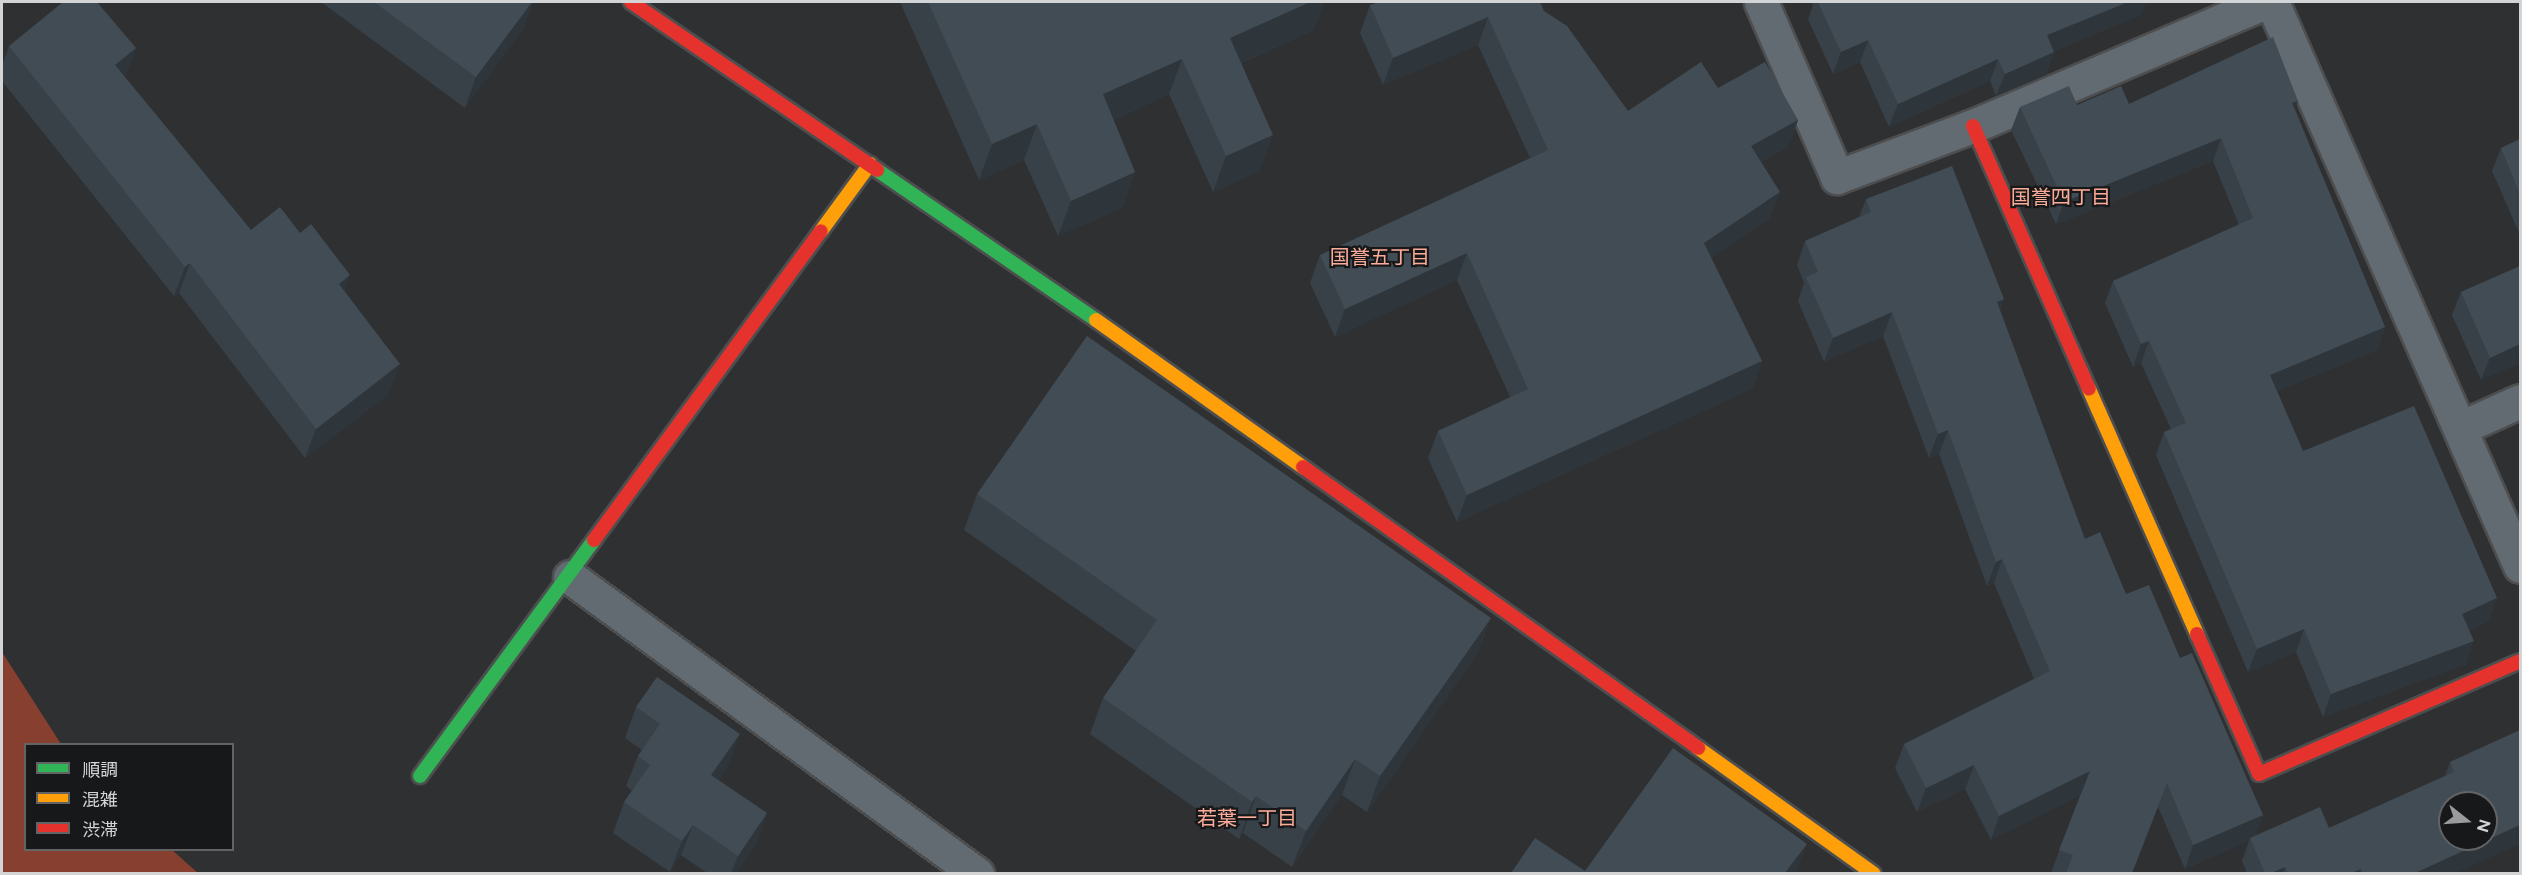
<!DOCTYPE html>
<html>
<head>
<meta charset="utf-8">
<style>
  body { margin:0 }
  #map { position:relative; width:2522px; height:875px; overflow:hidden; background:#2f3032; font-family:Figtree,"Noto Sans JP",sans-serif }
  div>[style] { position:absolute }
  .water>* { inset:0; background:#873f30 }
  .roads { filter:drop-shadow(2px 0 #4d4e4f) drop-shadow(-2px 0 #4d4e4f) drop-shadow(0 2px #4d4e4f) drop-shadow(0 -2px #4d4e4f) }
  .street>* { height:33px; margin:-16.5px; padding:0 16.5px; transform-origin:16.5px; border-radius:16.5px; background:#636b72 }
  .fast>* { height:14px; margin:-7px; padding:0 7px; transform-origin:7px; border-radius:7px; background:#30b455 }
  .slow>* { height:14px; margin:-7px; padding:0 7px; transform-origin:7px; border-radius:7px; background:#ff9f0a }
  .jam>* { height:14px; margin:-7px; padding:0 7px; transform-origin:7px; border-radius:7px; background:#e5322d }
  .wall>* { inset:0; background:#384148 }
  .shaded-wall>* { inset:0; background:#2e353b }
  .building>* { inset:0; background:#414c54 }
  span { translate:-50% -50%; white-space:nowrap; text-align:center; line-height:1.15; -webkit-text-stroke:4.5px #171819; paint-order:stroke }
  .neighbourhood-label { font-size:20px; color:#fdac99 }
  .frame { position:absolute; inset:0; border:3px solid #d3d4d6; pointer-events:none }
  .legend { position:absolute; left:24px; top:743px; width:210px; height:108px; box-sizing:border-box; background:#171819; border:2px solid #626365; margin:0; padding:8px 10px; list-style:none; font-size:18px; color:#d3d4d6 }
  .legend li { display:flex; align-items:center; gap:12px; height:30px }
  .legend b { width:30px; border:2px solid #626365 }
  .north { position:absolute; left:2438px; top:791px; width:60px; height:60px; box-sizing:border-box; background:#171819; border:2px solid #626365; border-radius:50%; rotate:107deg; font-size:16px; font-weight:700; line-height:24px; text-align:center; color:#d3d4d6 }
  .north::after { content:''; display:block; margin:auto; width:21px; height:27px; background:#9a9b9d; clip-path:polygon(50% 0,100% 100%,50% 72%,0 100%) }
</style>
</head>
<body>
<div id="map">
  <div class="water">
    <i style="clip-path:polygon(2px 652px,61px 744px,26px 744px,26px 850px,172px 850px,198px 873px,2px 873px)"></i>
  </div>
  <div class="roads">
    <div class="street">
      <i style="left:1761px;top:2px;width:191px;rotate:66.5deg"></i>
      <i style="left:1837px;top:177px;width:145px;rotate:-20.6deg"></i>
      <i style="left:1973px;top:126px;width:317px;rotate:-23deg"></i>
      <i style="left:2272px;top:2px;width:616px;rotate:66.26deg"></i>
      <i style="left:2460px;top:428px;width:66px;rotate:-24.2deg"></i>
      <i style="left:570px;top:577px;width:504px;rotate:36.12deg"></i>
    </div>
    <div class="fast">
      <i style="left:877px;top:170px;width:265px;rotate:34.4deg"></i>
      <i style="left:420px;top:776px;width:293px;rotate:-53.6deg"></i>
    </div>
    <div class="slow">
      <i style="left:821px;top:231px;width:83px;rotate:-53.8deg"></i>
      <i style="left:1096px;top:320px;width:254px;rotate:35.4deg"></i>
      <i style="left:2089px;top:389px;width:268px;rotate:66.2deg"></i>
      <i style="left:1698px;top:748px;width:216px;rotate:35.6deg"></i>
    </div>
    <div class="jam">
      <i style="left:631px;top:2px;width:298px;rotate:34.3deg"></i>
      <i style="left:1973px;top:126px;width:287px;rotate:66.2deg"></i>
      <i style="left:1303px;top:467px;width:485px;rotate:35.4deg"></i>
      <i style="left:594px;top:540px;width:383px;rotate:-53.7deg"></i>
      <i style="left:2197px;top:634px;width:153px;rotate:66.1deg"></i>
      <i style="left:2259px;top:774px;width:284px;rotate:-23.4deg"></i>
    </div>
  </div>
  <div class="wall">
    <i style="clip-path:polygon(321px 2px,533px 2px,523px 29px,465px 108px)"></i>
    <i style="clip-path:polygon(900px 2px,1324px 2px,1314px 30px,1241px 63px,1260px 171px,1213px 192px,1169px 94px,1113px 120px,1135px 172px,1122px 208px,1058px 236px,1024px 160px,979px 180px)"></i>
    <i style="clip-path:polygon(1811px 2px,2146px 2px,2141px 15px,2054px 51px,2054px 52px,2046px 75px,1996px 96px,1990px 81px,1889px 127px,1860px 62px,1833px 74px,1808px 19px,1813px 5px)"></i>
    <i style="clip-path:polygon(1370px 5px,1544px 11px,1628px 111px,1718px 88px,1798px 120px,1788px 147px,1761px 162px,1770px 219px,1711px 258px,1762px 361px,1752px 389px,1457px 522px,1428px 458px,1438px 431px,1510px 397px,1457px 280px,1335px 337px,1310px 283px,1320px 255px,1530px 158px,1478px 45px,1383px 85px,1360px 33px)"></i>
    <i style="clip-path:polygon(9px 46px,136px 48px,125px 77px,251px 230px,345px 291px,389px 394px,305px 458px,179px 293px,174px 296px,2px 81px,2px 66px)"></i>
    <i style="clip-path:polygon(2129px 104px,2295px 109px,2385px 327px,2377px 350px,2277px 391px,2303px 451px,2489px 621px,2469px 630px,2466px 664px,2323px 717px,2296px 652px,2248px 672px,2156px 455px,2164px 432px,2171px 429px,2141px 363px,2133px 367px,2105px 303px,2113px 281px,2239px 225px,2213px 161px,2056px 224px,2011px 130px,2020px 107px,2077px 105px)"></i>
    <i style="clip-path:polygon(2520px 139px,2520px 235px,2492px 171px,2501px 148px)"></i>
    <i style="clip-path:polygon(1866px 199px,2004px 299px,2000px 310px,2085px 539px,2126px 594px,2180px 658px,2263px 815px,2255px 836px,2329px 828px,2445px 776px,2450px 762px,2520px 730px,2456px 873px,2247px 873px,2242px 861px,2249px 841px,2185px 869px,2158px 807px,2132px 873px,2051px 873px,2080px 795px,1991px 840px,1965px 789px,1917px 812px,1895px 768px,1904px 744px,2034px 679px,1994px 583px,1987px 586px,1939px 454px,1929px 458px,1883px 336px,1824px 362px,1798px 301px,1804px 283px,1797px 265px,1805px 241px,1859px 217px)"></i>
    <i style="clip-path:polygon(2520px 266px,2520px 363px,2481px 380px,2452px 315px,2461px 292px)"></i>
    <i style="clip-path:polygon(977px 494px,1491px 618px,1477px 654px,1367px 812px,1342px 795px,1292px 867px,1243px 833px,1239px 839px,1090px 734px,1103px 698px,1136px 651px,964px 530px)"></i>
    <i style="clip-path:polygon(636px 707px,729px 764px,718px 780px,767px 813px,756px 844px,736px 873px,707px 873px,681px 855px,670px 872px,613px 833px,624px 802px,632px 791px,626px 786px,638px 756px,642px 750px,625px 738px)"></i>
  </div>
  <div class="shaded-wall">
    <i style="clip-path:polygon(532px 2px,533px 2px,523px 29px,465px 108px,476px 77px)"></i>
    <i style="clip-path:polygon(1310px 2px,1324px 2px,1314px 30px,1217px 73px,1230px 38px)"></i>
    <i style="clip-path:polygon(2128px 2px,2146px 2px,2141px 15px,2039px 57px,2047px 35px)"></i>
    <i style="clip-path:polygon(1488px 17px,1478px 45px,1383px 85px,1393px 58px)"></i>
    <i style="clip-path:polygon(1868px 40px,1860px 62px,1833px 74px,1841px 52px)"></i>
    <i style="clip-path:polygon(136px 48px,125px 78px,115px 65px)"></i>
    <i style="clip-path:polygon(2054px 52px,2046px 75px,1996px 96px,2005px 74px)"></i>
    <i style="clip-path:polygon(1182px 59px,1169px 94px,1090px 130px,1103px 94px)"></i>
    <i style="clip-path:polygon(1998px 59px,1990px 81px,1889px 127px,1898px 104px)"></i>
    <i style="clip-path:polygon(2298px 101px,2289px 123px,2292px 103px)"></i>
    <i style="clip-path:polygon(1798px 120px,1788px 147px,1741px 174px,1751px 146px)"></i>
    <i style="clip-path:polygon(1037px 124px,1024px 160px,979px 180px,992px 144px)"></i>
    <i style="clip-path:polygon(1273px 135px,1260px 171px,1213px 192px,1226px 156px)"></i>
    <i style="clip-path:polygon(2221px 138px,2213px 161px,2056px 224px,2064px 202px)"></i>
    <i style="clip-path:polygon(1135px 172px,1122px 208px,1058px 236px,1071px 201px)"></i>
    <i style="clip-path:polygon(1780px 192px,1770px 219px,1694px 270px,1704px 243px)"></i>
    <i style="clip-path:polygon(1467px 253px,1457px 280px,1335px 337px,1345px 309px)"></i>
    <i style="clip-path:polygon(190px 263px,179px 293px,174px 296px,185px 267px)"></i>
    <i style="clip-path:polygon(350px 275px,340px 305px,339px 284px)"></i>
    <i style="clip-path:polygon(2004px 299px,1995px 323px,1997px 302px)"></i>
    <i style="clip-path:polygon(1892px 312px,1883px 336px,1824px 362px,1833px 338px)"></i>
    <i style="clip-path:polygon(2385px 327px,2377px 350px,2262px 397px,2270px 375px)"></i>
    <i style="clip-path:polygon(2149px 341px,2141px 363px,2133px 367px,2141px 344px)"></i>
    <i style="clip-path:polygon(2520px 344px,2520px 363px,2481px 380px,2490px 358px)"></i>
    <i style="clip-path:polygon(1762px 361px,1752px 389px,1457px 522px,1467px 495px)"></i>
    <i style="clip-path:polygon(400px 364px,389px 394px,305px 458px,316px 429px)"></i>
    <i style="clip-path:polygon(1948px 430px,1939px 454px,1929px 458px,1938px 434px)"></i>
    <i style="clip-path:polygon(2002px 559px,1994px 583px,1987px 586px,1996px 562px)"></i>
    <i style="clip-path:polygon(2497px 598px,2489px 621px,2453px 637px,2462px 614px)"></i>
    <i style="clip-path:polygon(1491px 618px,1477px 654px,1367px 812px,1380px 776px)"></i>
    <i style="clip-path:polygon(2304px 629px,2296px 652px,2248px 672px,2257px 649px)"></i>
    <i style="clip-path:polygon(2474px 641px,2466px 664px,2323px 717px,2331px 694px)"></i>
    <i style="clip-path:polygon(740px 734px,729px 764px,700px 806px,711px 775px)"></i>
    <i style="clip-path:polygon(1355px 759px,1342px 795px,1292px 867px,1306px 831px)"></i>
    <i style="clip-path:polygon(1974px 765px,1965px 789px,1917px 812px,1926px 788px)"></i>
    <i style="clip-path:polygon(2090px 771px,2081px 795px,1991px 840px,1999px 816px)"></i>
    <i style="clip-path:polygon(1256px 796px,1243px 833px,1239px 839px,1252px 802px)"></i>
    <i style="clip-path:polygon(767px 813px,756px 844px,736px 873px,731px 873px,738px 856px)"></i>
    <i style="clip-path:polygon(2263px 815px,2254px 839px,2250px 838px,2249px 841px,2185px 869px,2193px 845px)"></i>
    <i style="clip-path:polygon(693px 825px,681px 855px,670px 872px,682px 841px)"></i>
    <i style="clip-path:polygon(2520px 825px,2520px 844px,2456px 873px,2415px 873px)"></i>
    <i style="clip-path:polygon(1807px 844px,1796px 873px,1785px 873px)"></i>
    <i style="clip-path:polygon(2285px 867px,2283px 873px,2271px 873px)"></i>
    <i style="clip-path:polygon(2361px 869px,2359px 873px,2351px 873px)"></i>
  </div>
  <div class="building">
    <i style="clip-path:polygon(63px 2px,97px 2px,136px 48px,115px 65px,251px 230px,280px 207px,300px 233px,311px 224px,350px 275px,339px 284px,400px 364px,316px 429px,190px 263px,185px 267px,9px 46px)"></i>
    <i style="clip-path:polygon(374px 2px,532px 2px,476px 77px)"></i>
    <i style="clip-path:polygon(928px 2px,1310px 2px,1230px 38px,1273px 135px,1226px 156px,1182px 59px,1103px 94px,1135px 172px,1071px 201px,1037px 124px,992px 144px)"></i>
    <i style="clip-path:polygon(1379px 2px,1540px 2px,1544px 11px,1567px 26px,1628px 111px,1701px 62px,1718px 88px,1765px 62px,1798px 120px,1751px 146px,1780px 192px,1704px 243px,1762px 361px,1467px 495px,1438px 431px,1528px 389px,1467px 253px,1345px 309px,1320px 255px,1548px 150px,1488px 17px,1393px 58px,1370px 5px)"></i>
    <i style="clip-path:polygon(1818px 2px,2128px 2px,2047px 35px,2054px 52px,2005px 74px,1998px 59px,1898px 104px,1868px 40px,1841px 52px)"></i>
    <i style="clip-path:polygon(2273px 37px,2298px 101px,2292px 103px,2385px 327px,2270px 375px,2303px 451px,2414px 406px,2497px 598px,2462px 614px,2474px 641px,2331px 694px,2304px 629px,2257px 649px,2164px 432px,2186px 423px,2149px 341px,2141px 344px,2113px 281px,2253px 218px,2221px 138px,2064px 202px,2020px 107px,2069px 86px,2077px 105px,2121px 86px,2129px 104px)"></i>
    <i style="clip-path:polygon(2520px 139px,2520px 194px,2501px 148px)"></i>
    <i style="clip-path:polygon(1952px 166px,2004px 299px,1997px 302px,2085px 539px,2100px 532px,2126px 594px,2149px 585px,2180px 658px,2192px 653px,2263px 815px,2193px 845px,2167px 783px,2132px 873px,2066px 873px,2073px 855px,2059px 850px,2090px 771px,1999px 816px,1974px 765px,1926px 788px,1904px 744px,2050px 671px,2002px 559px,1996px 562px,1948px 430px,1938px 434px,1892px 312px,1833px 338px,1806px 277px,1818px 272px,1805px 241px,1871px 212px,1866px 199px)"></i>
    <i style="clip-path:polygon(2520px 266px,2520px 344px,2490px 358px,2461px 292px)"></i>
    <i style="clip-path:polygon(1087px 336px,1491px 618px,1380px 776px,1355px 759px,1306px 831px,1256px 796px,1252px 802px,1103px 698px,1157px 620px,977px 494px)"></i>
    <i style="clip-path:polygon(657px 677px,740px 734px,711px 775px,767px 813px,738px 856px,693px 825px,682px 841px,624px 802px,650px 765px,638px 756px,660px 724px,636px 707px)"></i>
    <i style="clip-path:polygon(evenodd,2520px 730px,2520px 825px,2415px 873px,2363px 873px,2361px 869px,2351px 873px,2288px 873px,2285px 867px,2271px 873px,2265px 873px,2250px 838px,2320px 807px,2329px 828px,2454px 772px,2450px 762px,2520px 730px,2450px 803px,2486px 803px,2486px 839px,2450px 839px,2450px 803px)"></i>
    <i style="clip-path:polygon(1673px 748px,1807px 844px,1785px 873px,1511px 873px,1535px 838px,1585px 871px)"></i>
  </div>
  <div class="neighbourhood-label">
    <span style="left:2061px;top:197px">国誉四丁目</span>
    <span style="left:1380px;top:257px">国誉五丁目</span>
    <span style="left:1247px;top:818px">若葉一丁目</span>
  </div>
  <div class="frame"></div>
  <ul class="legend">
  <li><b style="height:8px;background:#30b455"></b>順調</li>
  <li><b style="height:8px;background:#ff9f0a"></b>混雑</li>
  <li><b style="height:8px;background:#e5322d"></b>渋滞</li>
  </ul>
  <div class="north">N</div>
</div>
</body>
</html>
